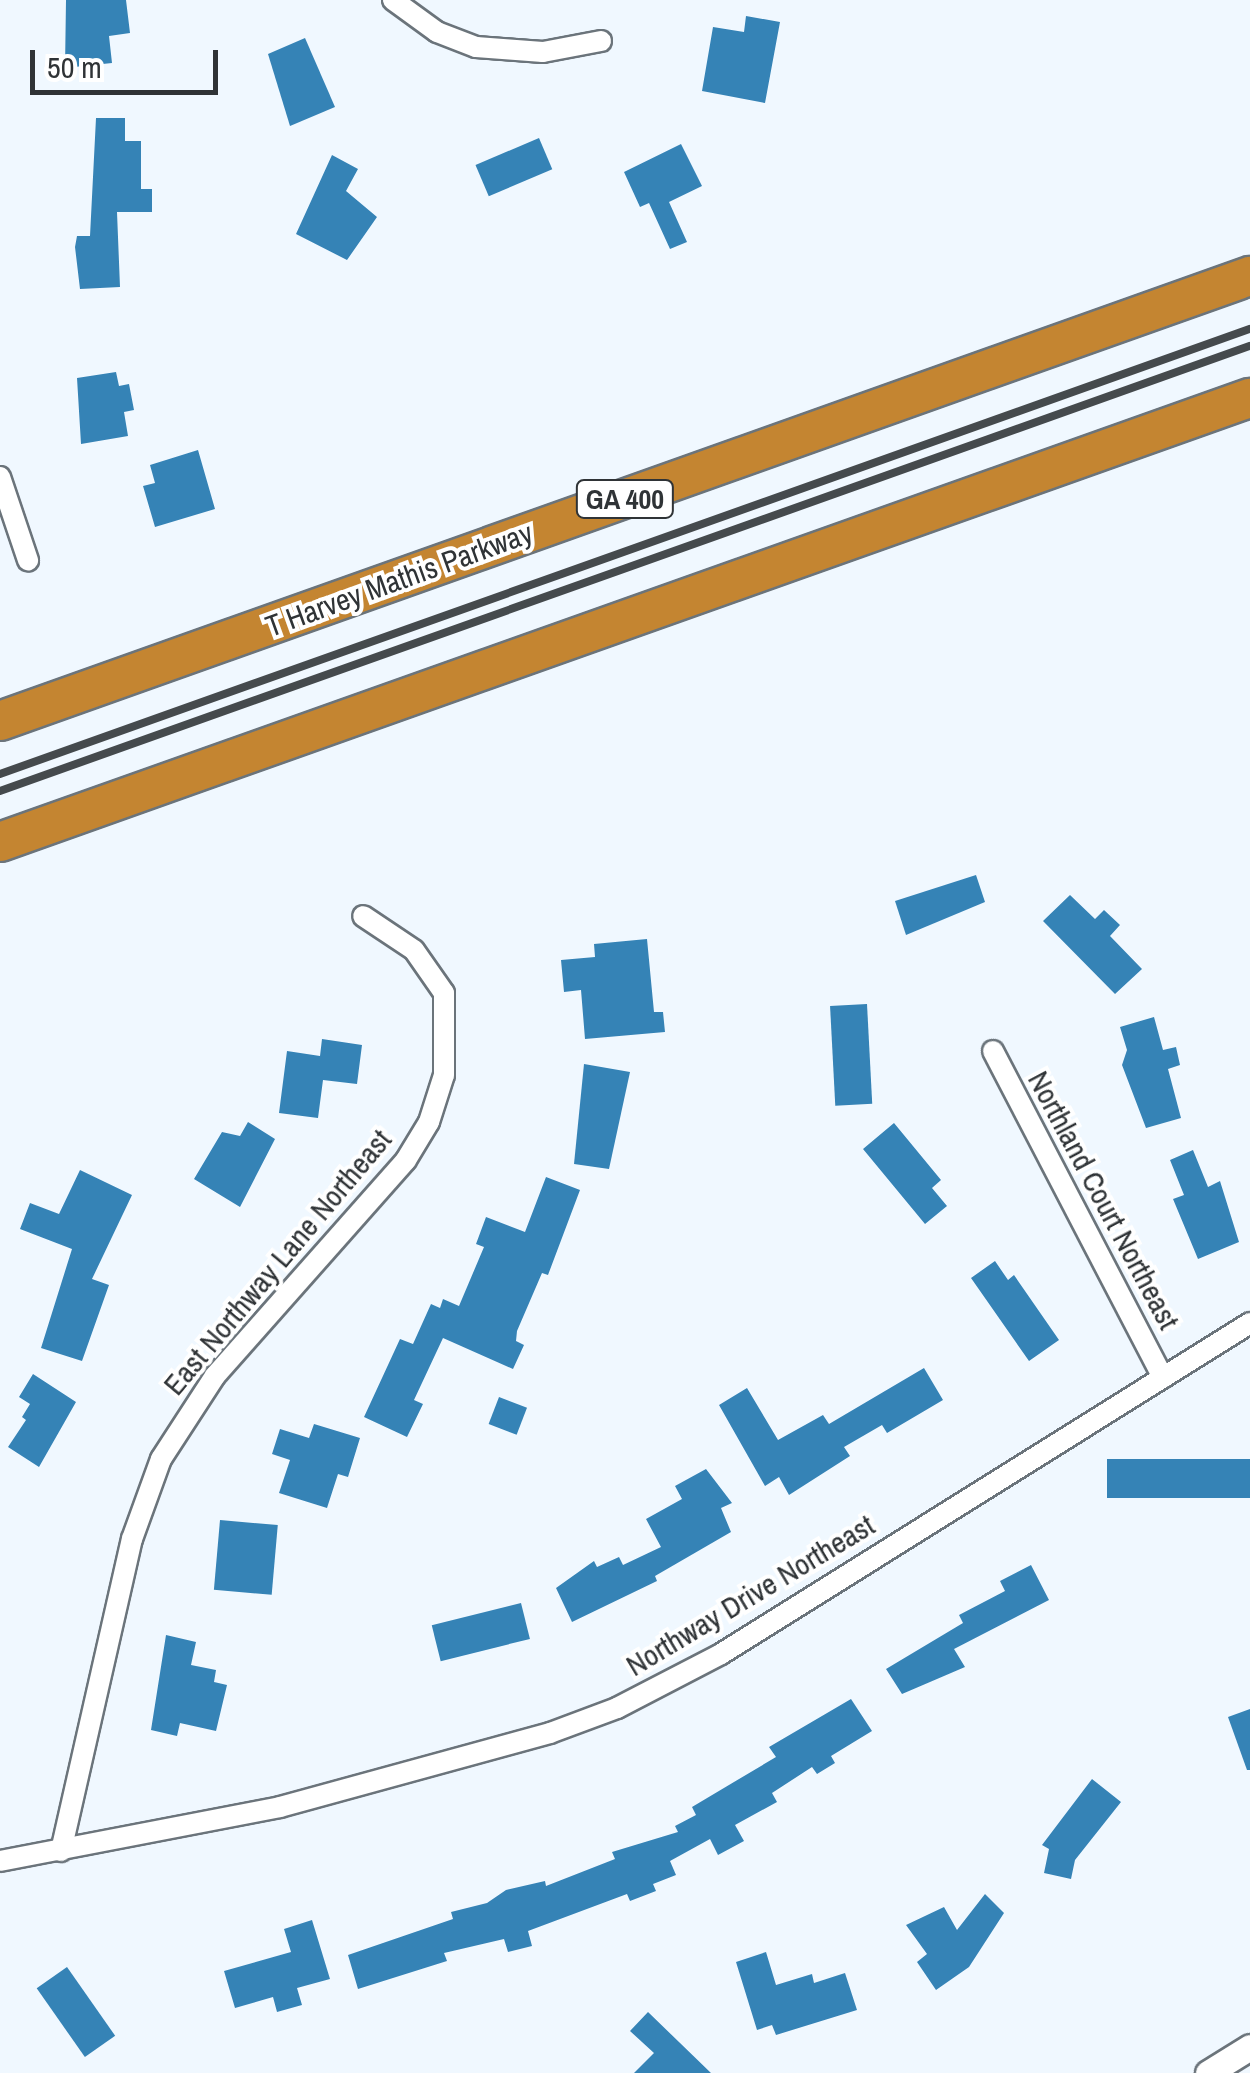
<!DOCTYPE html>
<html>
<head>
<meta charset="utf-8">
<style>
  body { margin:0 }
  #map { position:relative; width:1250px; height:2073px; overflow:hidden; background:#f0f8ff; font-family:"Archivo Narrow",sans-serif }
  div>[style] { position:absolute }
  .building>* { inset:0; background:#3583b6; transform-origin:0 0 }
  .roads { filter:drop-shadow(2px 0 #6b747b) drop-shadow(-2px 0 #6b747b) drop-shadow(0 2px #6b747b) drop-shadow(0 -2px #6b747b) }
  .minor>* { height:20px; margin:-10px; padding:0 10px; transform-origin:10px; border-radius:10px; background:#fff }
  .tertiary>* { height:25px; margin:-12.5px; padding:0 12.5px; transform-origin:12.5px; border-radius:12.5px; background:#fff }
  .motorway>* { height:38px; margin:-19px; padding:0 19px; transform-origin:19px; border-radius:19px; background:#c48531 }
  .rail>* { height:8px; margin:-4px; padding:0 4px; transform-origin:4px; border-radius:4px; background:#454a4d }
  span { translate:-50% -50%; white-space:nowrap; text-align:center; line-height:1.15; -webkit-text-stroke:8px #fff; paint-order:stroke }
  .shield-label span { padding:2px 8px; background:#fff; border:2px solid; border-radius:8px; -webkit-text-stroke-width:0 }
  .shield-label { font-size:28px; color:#2f3336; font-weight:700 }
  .street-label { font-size:30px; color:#2f3336 }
  .scale { position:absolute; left:30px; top:50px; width:188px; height:45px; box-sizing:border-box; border:5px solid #2f3336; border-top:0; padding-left:12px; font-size:30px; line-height:35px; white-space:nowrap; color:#2f3336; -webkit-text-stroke:8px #fff; paint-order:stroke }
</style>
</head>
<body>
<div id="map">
  <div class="building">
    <i style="clip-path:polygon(66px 0,126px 0,130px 33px,109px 36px,112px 63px,65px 68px)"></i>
    <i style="clip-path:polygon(746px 16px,780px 22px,765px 103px,702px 91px,713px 27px,744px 32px)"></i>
    <i style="clip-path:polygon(305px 38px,335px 107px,290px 126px,268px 54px)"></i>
    <i style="clip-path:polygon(96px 118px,125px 118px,125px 141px,141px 141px,141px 189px,152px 189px,152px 212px,117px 212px,120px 287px,80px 289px,75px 247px,77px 236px,90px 236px)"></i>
    <i style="left:539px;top:138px;width:34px;height:69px;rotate:67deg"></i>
    <i style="clip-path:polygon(681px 144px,702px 186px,669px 202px,687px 242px,670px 249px,649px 203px,640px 207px,624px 172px)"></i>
    <i style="clip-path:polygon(332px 155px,358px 169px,346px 191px,377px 217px,347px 260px,296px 234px)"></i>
    <i style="clip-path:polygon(116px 372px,119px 386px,129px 384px,134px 410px,124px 412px,128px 436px,81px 444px,77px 378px)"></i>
    <i style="clip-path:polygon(198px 450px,215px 509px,155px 527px,143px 486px,155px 483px,150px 465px)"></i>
    <i style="clip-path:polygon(976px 875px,985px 902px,906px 935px,895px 901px)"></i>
    <i style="clip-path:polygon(1070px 895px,1095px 919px,1104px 910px,1120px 925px,1110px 936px,1142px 969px,1115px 994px,1043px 921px)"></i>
    <i style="clip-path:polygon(647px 939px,654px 1012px,663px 1012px,665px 1032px,585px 1039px,581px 990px,564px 992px,561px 960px,595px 957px,594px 944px)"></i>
    <i style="left:867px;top:1004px;width:100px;height:37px;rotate:87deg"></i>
    <i style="clip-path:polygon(1154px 1017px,1163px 1050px,1176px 1047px,1180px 1065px,1168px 1069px,1181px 1118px,1146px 1128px,1122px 1065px,1127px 1050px,1120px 1027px)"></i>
    <i style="clip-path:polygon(322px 1039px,362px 1045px,357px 1084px,323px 1080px,318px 1118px,279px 1113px,287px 1051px,320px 1056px)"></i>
    <i style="clip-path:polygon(584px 1064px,630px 1072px,609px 1169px,574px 1164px)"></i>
    <i style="clip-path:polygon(248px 1122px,275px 1139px,240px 1207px,194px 1179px,222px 1132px,240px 1136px)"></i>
    <i style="clip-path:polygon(894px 1123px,941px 1180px,932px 1188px,947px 1206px,925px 1224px,863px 1149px)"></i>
    <i style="clip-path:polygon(1193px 1150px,1208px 1187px,1220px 1181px,1239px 1242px,1198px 1259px,1173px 1199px,1184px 1195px,1170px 1160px)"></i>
    <i style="clip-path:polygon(80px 1170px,132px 1195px,92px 1279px,109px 1285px,82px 1361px,41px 1348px,72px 1249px,20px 1229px,30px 1203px,59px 1214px)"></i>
    <i style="clip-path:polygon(546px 1177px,580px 1190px,548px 1275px,542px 1273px,517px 1331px,516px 1341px,524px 1345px,513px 1369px,443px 1338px,414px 1400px,423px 1404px,407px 1437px,364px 1417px,400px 1339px,413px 1344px,431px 1304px,440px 1308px,443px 1299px,459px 1306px,484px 1247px,476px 1244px,486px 1217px,525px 1232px)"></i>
    <i style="clip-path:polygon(995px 1261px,1008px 1280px,1014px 1275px,1059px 1340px,1029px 1361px,971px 1278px)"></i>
    <i style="clip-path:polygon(924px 1368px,943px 1400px,887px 1433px,882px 1425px,844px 1447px,850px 1456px,789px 1495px,779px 1477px,765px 1486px,719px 1405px,747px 1388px,778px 1440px,823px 1415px,829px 1424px)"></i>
    <i style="clip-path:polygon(33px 1374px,76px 1402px,39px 1467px,8px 1447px,26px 1420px,22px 1417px,30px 1404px,19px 1397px)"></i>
    <i style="left:499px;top:1397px;width:30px;height:29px;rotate:21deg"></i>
    <i style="clip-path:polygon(314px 1424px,360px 1438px,348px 1477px,338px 1474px,327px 1508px,279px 1493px,290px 1460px,272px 1454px,280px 1429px,309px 1438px)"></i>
    <i style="left:1250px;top:1459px;width:39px;height:143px;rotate:90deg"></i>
    <i style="clip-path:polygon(706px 1469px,732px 1503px,721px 1508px,731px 1532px,655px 1576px,657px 1581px,572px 1622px,556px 1588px,594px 1561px,597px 1567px,619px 1557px,623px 1565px,661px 1547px,646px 1519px,682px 1499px,675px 1486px)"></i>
    <i style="left:220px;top:1520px;width:58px;height:70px;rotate:5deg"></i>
    <i style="clip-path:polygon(1031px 1565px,1049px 1600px,954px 1649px,965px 1667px,902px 1694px,886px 1669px,963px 1623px,959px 1615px,1005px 1591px,1000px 1581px)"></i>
    <i style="left:521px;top:1603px;width:37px;height:92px;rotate:76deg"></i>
    <i style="clip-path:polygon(166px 1635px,196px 1642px,191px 1665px,216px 1670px,214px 1682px,227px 1685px,216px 1731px,180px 1723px,177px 1736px,151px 1730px)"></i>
    <i style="clip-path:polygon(851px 1699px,872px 1731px,831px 1756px,835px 1763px,817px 1774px,812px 1767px,772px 1793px,777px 1802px,735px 1825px,744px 1841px,718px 1855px,710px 1839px,670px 1861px,676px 1875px,653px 1884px,656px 1891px,630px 1901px,627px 1894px,528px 1931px,532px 1946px,508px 1952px,504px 1939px,444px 1953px,447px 1961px,358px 1989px,348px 1955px,453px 1919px,451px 1912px,487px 1903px,506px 1890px,545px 1881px,546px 1886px,615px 1859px,612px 1852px,678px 1832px,675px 1826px,696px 1815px,692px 1807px,776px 1757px,769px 1747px)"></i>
    <i style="clip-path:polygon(1250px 1709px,1250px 1770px,1247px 1770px,1228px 1717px)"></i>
    <i style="clip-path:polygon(1092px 1779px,1121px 1802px,1075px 1860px,1071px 1879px,1044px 1873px,1049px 1849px,1042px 1845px)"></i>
    <i style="clip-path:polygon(985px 1894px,1004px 1913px,969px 1967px,936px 1990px,917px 1962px,927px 1954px,906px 1925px,944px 1907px,957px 1930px)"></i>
    <i style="clip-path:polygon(312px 1920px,330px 1979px,297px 1988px,302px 2005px,277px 2012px,273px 1997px,235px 2008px,224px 1971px,291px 1952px,284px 1929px)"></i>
    <i style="clip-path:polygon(766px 1952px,776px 1985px,812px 1974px,814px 1983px,845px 1973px,857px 2010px,776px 2035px,772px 2025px,757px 2030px,736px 1962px)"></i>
    <i style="left:67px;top:1967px;width:84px;height:37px;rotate:55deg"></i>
    <i style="clip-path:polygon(648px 2012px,711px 2073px,634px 2073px,654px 2053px,630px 2031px)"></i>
  </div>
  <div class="roads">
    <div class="minor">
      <i style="left:393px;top:0;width:54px;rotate:36deg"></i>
      <i style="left:437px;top:32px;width:42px;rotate:21deg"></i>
      <i style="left:476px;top:47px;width:67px;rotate:4.3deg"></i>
      <i style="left:543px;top:52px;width:59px;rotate:-10.7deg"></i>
      <i style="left:0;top:477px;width:88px;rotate:71.4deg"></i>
      <i style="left:993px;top:1051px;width:368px;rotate:62.5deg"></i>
      <i style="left:61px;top:1851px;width:320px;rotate:-77.2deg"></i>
      <i style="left:132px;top:1539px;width:85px;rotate:-70.1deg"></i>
      <i style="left:161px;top:1459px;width:99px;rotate:-57deg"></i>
      <i style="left:215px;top:1376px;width:288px;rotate:-48.5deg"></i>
      <i style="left:406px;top:1160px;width:44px;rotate:-58.8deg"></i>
      <i style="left:429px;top:1122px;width:49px;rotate:-72.3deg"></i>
      <i style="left:444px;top:1075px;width:82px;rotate:-90deg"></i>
      <i style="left:444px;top:993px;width:52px;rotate:-124.9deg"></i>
      <i style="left:414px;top:950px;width:61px;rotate:-146.3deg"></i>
      <i style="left:0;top:1861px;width:285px;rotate:-10.9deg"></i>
      <i style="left:280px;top:1807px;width:280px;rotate:-15.3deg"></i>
      <i style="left:550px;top:1733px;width:72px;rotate:-20.5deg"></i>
      <i style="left:617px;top:1708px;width:117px;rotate:-27.4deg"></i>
      <i style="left:721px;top:1654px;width:624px;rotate:-32.03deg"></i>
    </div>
    <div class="tertiary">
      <i style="left:1208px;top:2073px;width:49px;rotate:-31.8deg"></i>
    </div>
    <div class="motorway">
      <i style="left:0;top:721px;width:1327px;rotate:-19.6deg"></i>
      <i style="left:0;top:842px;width:1327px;rotate:-19.56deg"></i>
    </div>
  </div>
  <div class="rail">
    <i style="left:0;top:774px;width:1327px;rotate:-19.6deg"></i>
    <i style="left:0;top:791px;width:1327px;rotate:-19.6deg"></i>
  </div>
  <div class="shield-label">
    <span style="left:625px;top:499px">GA 400</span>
  </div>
  <div class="street-label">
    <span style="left:399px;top:579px;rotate:-20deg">T Harvey Mathis Parkway</span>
    <span style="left:1104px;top:1200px;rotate:62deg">Northland Court Northeast</span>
    <span style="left:277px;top:1262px;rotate:-50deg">East Northway Lane Northeast</span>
    <span style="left:750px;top:1595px;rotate:-31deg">Northway Drive Northeast</span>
  </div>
  <div class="scale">50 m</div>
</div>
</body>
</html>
